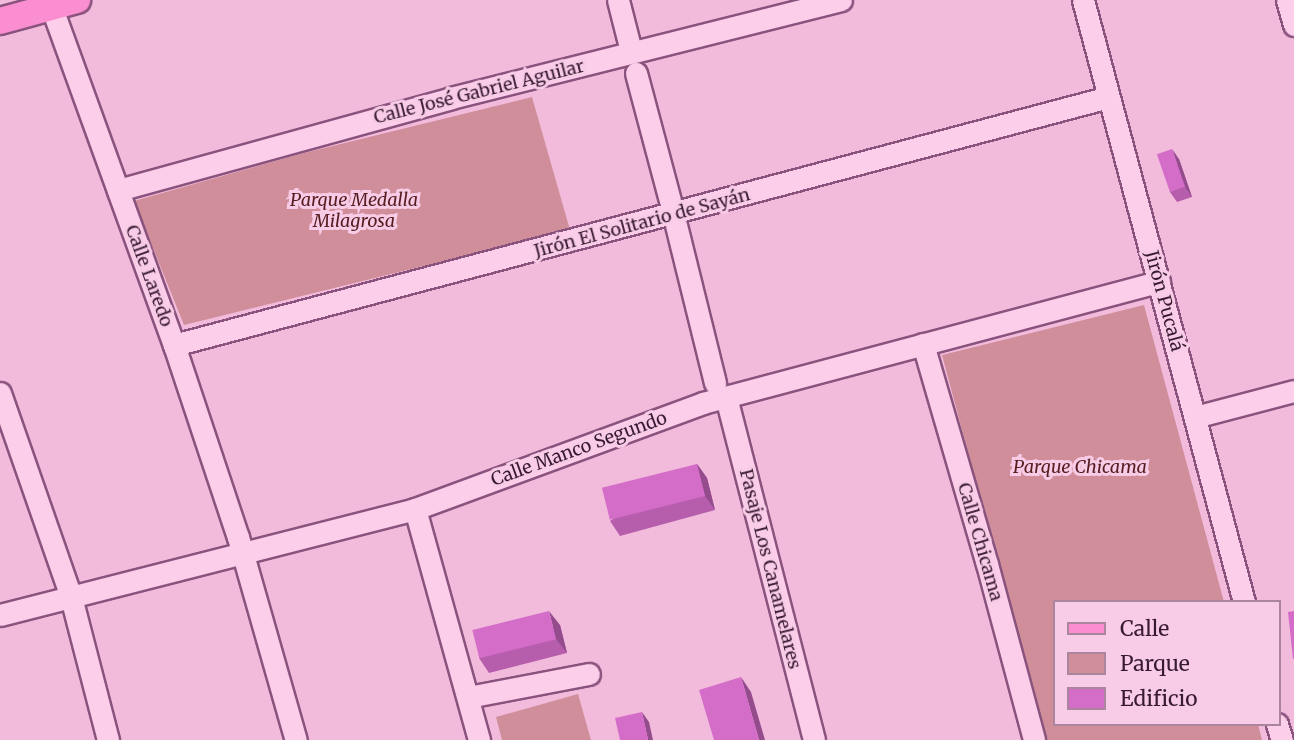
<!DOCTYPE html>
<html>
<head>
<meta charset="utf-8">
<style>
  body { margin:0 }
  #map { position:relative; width:1294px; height:740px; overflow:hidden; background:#f2bbdc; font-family:Merriweather,serif }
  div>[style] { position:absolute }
  .green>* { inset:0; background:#d08e9b }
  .roads { filter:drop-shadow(2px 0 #8a537e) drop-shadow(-2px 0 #8a537e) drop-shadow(0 2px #8a537e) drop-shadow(0 -2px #8a537e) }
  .minor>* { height:21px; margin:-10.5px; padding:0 10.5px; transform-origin:10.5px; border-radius:10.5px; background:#fcceea }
  .major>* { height:26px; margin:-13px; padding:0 13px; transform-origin:13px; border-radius:13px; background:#fa8ed1 }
  .wall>* { inset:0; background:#b65eac }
  .shaded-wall>* { inset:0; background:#944c8c }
  .building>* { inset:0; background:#d46dc8; transform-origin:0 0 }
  span { translate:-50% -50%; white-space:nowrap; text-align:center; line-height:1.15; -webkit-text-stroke:6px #f8cbe6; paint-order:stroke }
  .street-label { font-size:18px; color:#381a32 }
  .park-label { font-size:18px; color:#561e21; font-style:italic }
  .legend { position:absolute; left:1053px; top:600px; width:228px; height:126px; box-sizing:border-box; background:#f8cbe6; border:2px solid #ab849e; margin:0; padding:9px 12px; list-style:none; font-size:21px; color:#381a32 }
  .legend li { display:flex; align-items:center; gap:14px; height:35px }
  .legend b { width:35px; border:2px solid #ab849e }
</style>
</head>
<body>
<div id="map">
  <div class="green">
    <i style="clip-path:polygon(532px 97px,570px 230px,184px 325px,134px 201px,304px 153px)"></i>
    <i style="clip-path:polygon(1144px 305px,1224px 602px,1054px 602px,1054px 724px,1258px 724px,1262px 740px,1045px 740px,942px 355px)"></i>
    <i style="clip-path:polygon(578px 694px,591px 740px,502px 740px,496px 717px)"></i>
  </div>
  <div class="roads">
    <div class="minor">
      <i style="left:49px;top:0;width:367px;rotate:70.1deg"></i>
      <i style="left:174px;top:345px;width:202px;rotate:71.6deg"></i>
      <i style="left:238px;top:537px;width:211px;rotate:74.1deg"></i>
      <i style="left:618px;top:0;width:44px;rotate:75.7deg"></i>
      <i style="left:1083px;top:0;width:623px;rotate:75.03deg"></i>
      <i style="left:1287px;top:0;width:26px;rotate:74deg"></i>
      <i style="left:636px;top:73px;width:132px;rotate:75.1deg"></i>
      <i style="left:118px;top:190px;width:345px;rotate:-15.4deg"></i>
      <i style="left:451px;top:98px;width:402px;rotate:-14.1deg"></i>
      <i style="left:676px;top:225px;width:163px;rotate:76.1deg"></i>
      <i style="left:923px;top:344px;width:229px;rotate:73.8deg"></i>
      <i style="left:987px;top:564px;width:182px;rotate:75deg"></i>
      <i style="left:174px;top:345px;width:967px;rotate:-14.86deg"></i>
      <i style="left:0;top:393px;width:216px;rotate:70.8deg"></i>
      <i style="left:71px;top:597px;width:148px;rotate:75.5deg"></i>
      <i style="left:726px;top:397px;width:354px;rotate:75.6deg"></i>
      <i style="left:1195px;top:417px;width:102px;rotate:-14.7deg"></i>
      <i style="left:415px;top:509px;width:240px;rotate:74.5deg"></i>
      <i style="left:0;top:615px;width:428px;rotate:-14.3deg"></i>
      <i style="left:415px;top:509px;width:307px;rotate:-20.2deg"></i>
      <i style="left:703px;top:403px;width:472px;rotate:-14.9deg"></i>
      <i style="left:468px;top:697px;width:123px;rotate:-10.8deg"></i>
      <i style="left:1277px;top:724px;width:17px;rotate:73deg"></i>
    </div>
    <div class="major">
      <i style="left:0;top:21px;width:80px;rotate:-15.3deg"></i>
    </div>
  </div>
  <div class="wall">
    <i style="clip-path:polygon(1179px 159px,1192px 197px,1177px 202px,1170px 192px)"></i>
    <i style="clip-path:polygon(697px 464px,707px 478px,715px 510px,620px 536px,610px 521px)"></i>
    <i style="clip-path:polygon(560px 625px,567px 653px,489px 673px,479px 658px)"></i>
  </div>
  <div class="shaded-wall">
    <i style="clip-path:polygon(1172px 149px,1179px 159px,1192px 197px,1185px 187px)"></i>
    <i style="clip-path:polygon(697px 464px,707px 478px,715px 510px,705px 496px)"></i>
    <i style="clip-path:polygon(549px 611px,560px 625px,567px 653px,556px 639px)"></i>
    <i style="clip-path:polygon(741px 677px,751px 692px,765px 740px,759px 740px)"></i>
    <i style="clip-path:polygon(642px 712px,649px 722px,653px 740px,648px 740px)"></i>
  </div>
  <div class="building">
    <i style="left:1172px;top:149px;width:40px;height:16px;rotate:71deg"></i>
    <i style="left:697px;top:464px;width:33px;height:98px;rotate:76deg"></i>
    <i style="left:549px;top:611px;width:29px;height:79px;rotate:76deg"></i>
    <i style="clip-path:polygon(1294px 611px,1294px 659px,1293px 659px,1288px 612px)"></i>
    <i style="clip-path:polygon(741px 677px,759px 740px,714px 740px,699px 690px)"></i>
    <i style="clip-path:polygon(642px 712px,648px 740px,620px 740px,615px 718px)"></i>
  </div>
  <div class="street-label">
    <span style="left:479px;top:92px;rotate:-14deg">Calle José Gabriel Aguilar</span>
    <span style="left:642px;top:223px;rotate:-15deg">Jirón El Solitario de Sayán</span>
    <span style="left:149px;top:276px;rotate:70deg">Calle Laredo</span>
    <span style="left:1164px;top:301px;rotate:75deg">Jirón Pucalá</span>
    <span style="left:579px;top:449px;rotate:-20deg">Calle Manco Segundo</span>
    <span style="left:980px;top:542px;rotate:74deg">Calle Chicama</span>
    <span style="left:770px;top:569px;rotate:76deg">Pasaje Los Canamelares</span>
  </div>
  <div class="park-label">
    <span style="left:354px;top:211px">Parque Medalla<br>Milagrosa</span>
    <span style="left:1080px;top:467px">Parque Chicama</span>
  </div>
  <ul class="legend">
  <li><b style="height:9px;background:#fa8ed1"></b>Calle</li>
  <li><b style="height:19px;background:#d08e9b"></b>Parque</li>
  <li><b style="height:19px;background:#d46dc8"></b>Edificio</li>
  </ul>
</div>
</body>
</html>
